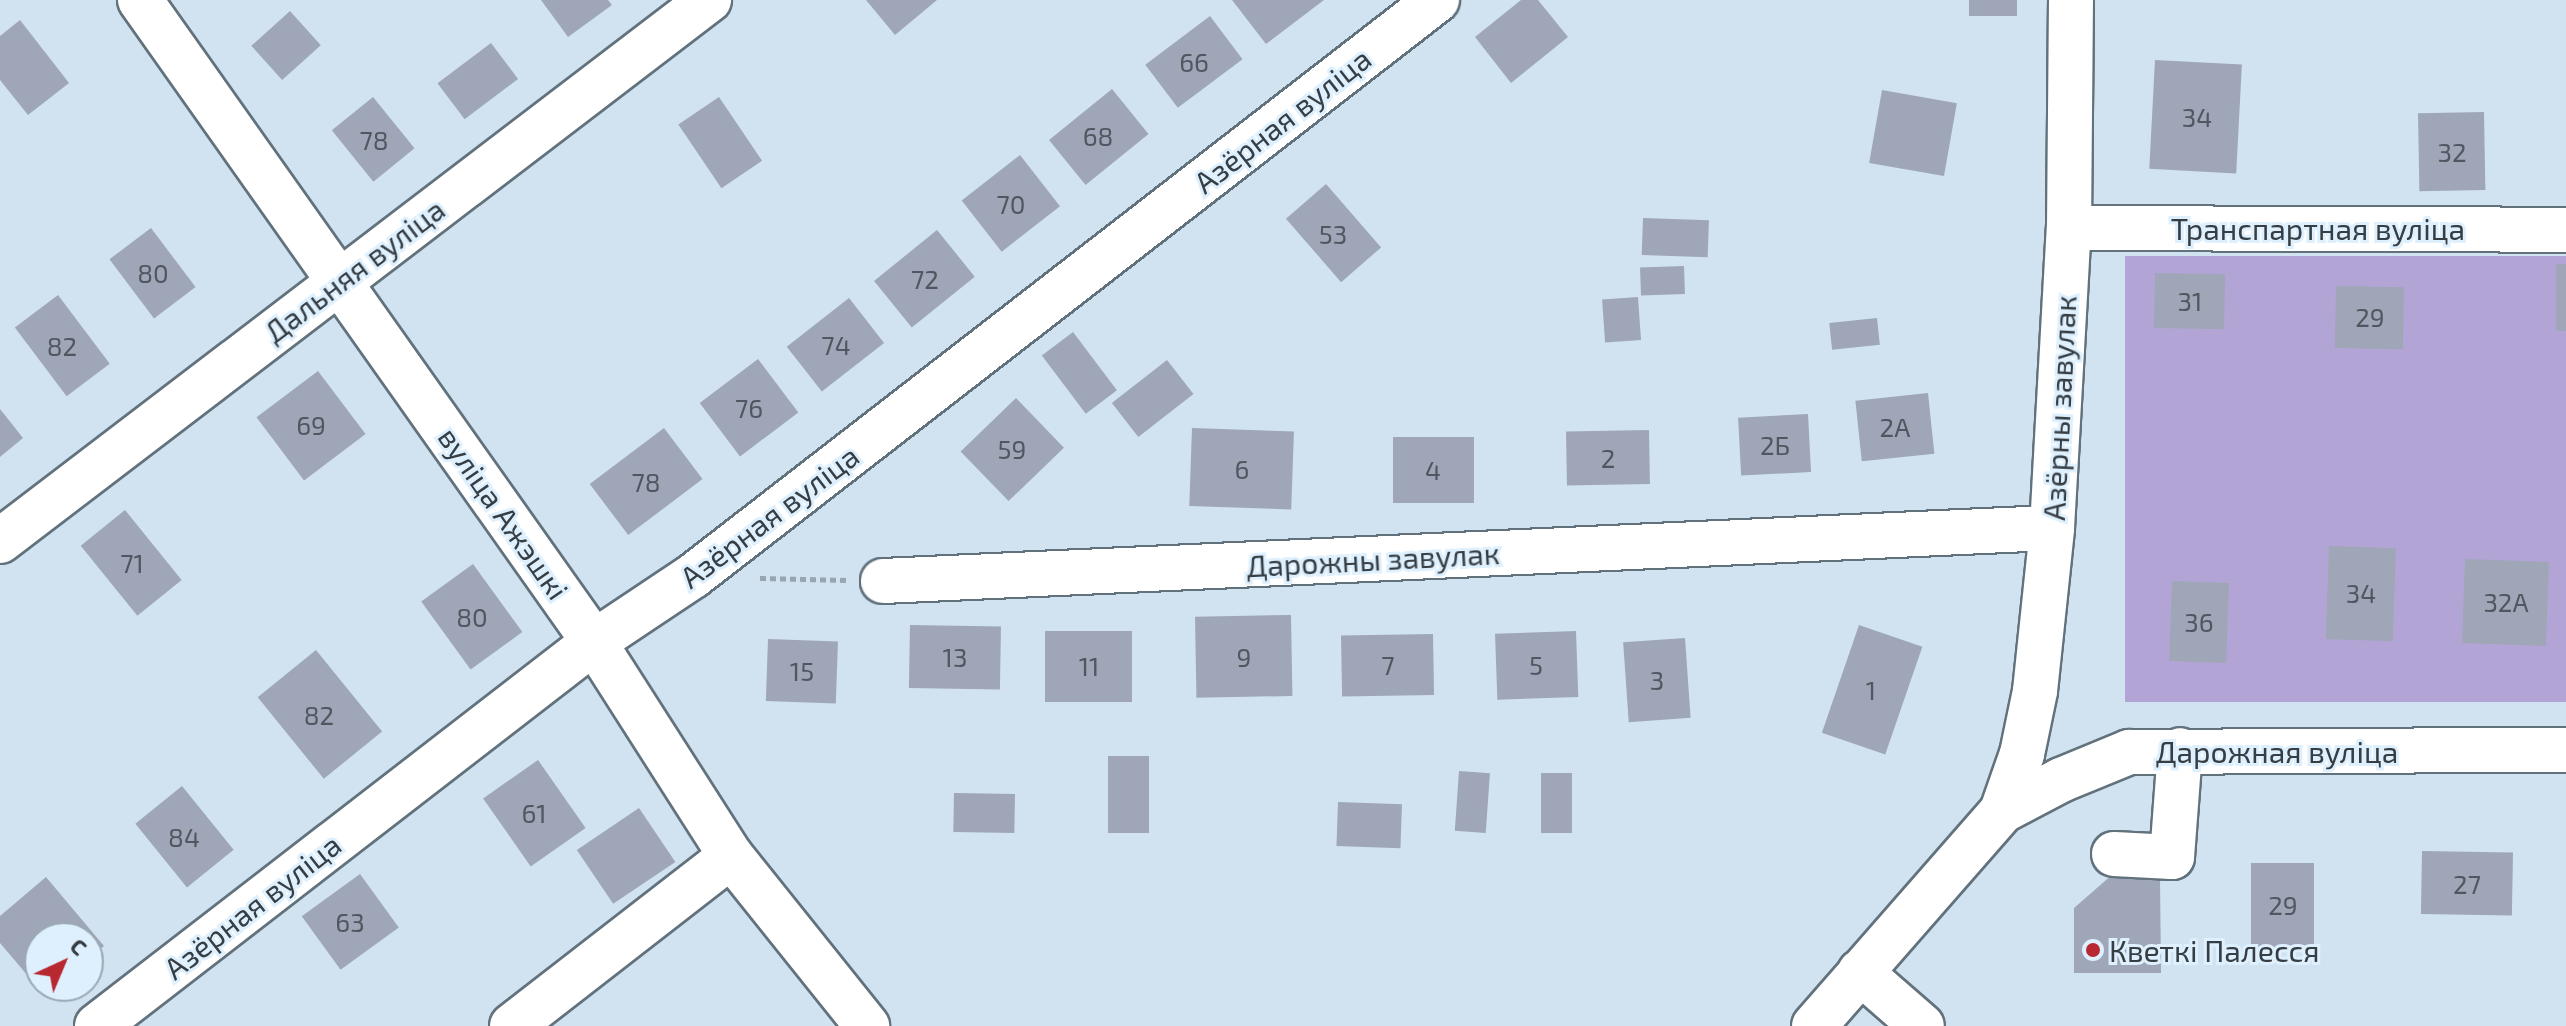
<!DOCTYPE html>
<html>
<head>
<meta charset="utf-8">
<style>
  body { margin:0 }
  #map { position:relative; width:2566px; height:1026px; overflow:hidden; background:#d1e3f0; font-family:"Exo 2",sans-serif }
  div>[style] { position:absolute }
  .green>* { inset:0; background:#b2a5d5; transform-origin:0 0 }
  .building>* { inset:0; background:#9fa6b7; transform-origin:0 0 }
  .path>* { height:5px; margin-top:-2.5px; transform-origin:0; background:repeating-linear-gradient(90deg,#98a6b1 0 6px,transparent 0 10px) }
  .roads { filter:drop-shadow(2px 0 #62727d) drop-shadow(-2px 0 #62727d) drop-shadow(0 2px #62727d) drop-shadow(0 -2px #62727d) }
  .minor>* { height:44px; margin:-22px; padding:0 22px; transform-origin:22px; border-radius:22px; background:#fff }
  .dots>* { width:22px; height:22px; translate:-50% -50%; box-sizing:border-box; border:4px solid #def0fe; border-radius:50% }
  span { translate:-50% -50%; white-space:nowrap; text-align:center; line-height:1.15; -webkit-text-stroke:6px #def0fe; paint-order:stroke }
  .number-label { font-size:26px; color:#505760 }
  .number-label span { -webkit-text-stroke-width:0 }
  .street-label { font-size:30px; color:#363d43 }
  .poi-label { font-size:30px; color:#363d43 }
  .left { translate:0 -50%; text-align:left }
  .north { position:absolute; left:24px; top:922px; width:80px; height:80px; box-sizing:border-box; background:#def0fe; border:2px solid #9ba8b3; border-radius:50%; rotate:44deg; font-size:22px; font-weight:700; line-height:32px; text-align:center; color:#363d43 }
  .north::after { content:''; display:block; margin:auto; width:28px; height:36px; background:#b82830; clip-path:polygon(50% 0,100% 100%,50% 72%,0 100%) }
</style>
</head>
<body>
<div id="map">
  <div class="green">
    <i style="left:2125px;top:256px;width:441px;height:446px"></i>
  </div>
  <div class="building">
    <i style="clip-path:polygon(541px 0,608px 0,612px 5px,568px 37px)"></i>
    <i style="clip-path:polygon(866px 0,937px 0,895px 35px)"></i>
    <i style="clip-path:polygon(1232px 0,1324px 0,1266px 44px)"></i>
    <i style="clip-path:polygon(1521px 0,1538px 0,1568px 37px,1511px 83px,1475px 37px)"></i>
    <i style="left:1969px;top:0;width:48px;height:16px"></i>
    <i style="left:290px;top:11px;width:46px;height:52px;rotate:48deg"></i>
    <i style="left:1210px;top:16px;width:54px;height:81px;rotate:53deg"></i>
    <i style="clip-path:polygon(20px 20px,69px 83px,28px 115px,0 80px,0 36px)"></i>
    <i style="left:491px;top:43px;width:45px;height:67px;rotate:53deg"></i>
    <i style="left:2155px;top:60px;width:87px;height:109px;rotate:3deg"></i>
    <i style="left:1112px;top:89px;width:58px;height:81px;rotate:51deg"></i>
    <i style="left:1882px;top:90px;width:76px;height:74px;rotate:10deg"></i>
    <i style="left:373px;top:97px;width:66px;height:53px;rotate:51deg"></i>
    <i style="left:719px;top:97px;width:77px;height:49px;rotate:56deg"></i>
    <i style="left:2484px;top:112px;width:78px;height:66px;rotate:89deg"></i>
    <i style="left:1020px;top:155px;width:65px;height:74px;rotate:52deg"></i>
    <i style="left:1326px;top:184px;width:84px;height:53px;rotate:49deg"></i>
    <i style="left:1643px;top:218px;width:66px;height:37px;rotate:2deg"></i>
    <i style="left:151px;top:228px;width:74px;height:52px;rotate:53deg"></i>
    <i style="left:937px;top:230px;width:60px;height:81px;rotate:51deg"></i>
    <i style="left:2556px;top:264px;width:10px;height:67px"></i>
    <i style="left:1684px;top:266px;width:28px;height:44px;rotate:88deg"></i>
    <i style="left:2155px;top:273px;width:70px;height:55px;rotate:1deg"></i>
    <i style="left:2336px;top:286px;width:68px;height:62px;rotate:1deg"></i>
    <i style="left:58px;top:295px;width:86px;height:54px;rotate:53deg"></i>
    <i style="left:1638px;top:297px;width:43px;height:36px;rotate:86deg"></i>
    <i style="left:849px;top:298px;width:57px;height:79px;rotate:52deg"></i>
    <i style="left:1877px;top:318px;width:27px;height:48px;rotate:84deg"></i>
    <i style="left:1073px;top:332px;width:73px;height:39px;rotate:53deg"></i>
    <i style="left:758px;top:359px;width:67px;height:73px;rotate:53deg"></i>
    <i style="left:1167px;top:360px;width:43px;height:70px;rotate:52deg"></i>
    <i style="left:318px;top:371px;width:79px;height:77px;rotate:53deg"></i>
    <i style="left:1928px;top:393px;width:61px;height:73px;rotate:84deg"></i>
    <i style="left:1016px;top:398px;width:69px;height:77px;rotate:46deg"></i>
    <i style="clip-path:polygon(0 409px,23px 438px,0 457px)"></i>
    <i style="left:1808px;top:414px;width:58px;height:70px;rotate:87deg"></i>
    <i style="left:664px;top:428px;width:64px;height:93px;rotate:53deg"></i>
    <i style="left:1192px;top:428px;width:102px;height:78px;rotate:2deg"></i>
    <i style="left:1649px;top:430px;width:54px;height:83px;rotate:89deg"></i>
    <i style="left:1393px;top:437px;width:81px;height:66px"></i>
    <i style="left:125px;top:510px;width:90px;height:57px;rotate:51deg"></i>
    <i style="left:2329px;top:546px;width:67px;height:93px;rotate:2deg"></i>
    <i style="left:2465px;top:559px;width:84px;height:84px;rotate:2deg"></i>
    <i style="left:473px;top:564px;width:84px;height:64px;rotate:54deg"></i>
    <i style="left:2172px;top:581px;width:57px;height:80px;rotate:2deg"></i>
    <i style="left:1291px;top:615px;width:81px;height:96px;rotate:89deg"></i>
    <i style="left:910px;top:625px;width:91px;height:63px;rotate:1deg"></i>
    <i style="left:1859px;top:625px;width:67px;height:114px;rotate:19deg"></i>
    <i style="left:1045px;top:631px;width:87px;height:71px"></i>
    <i style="left:1576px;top:631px;width:66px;height:81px;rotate:88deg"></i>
    <i style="left:1433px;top:634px;width:61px;height:92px;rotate:89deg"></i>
    <i style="left:1685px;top:638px;width:80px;height:62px;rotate:86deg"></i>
    <i style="left:768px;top:639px;width:70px;height:62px;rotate:2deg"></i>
    <i style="left:316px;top:650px;width:105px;height:75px;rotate:51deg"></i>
    <i style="left:1108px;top:756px;width:41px;height:77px"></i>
    <i style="left:538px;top:760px;width:83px;height:67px;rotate:55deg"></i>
    <i style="left:1459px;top:771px;width:31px;height:60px;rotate:4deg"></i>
    <i style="left:1541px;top:773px;width:31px;height:60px"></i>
    <i style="left:182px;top:786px;width:82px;height:60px;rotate:51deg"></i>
    <i style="left:954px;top:793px;width:61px;height:39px;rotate:1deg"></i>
    <i style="left:1338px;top:802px;width:64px;height:44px;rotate:2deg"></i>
    <i style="left:639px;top:808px;width:65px;height:75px;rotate:56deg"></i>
    <i style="left:2422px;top:851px;width:91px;height:63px;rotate:1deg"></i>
    <i style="left:2251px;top:863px;width:63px;height:84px"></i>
    <i style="left:360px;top:874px;width:66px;height:72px;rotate:54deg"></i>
    <i style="clip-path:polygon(2113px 874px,2160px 879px,2161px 973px,2074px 973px,2074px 908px)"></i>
    <i style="clip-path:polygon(46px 877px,104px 946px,88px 959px,88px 938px,40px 938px,40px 986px,56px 986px,45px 996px,0 943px,0 916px)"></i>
  </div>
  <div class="path">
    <i style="left:760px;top:578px;width:86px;rotate:1.3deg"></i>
  </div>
  <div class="roads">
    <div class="minor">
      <i style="left:140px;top:0;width:786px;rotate:54.73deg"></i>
      <i style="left:594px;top:642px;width:254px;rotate:57.4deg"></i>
      <i style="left:731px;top:856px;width:218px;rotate:51.3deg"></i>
      <i style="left:2069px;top:228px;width:497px;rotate:0.2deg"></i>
      <i style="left:0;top:541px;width:892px;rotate:-37.35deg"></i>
      <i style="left:883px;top:581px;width:1170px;rotate:-2.6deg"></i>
      <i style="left:2002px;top:811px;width:60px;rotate:-70.7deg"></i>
      <i style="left:2022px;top:754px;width:64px;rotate:-78.3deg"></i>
      <i style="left:2035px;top:691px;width:164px;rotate:-84deg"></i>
      <i style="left:2052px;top:528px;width:300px;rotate:-86.8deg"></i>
      <i style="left:2069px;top:228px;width:228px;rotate:-89.5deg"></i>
      <i style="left:2114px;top:854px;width:58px;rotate:3deg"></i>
      <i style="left:2172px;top:857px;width:107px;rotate:-85.7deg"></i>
      <i style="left:1860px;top:972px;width:82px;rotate:41.1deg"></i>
      <i style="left:97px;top:1026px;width:628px;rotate:-37.69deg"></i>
      <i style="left:594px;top:642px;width:119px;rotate:-33.7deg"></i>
      <i style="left:693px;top:576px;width:941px;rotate:-37.75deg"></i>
      <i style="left:512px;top:1026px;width:277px;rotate:-37.8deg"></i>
      <i style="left:1814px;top:1026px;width:286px;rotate:-48.8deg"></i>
      <i style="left:2002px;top:811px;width:67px;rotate:-27.7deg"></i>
      <i style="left:2061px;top:780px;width:74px;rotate:-22.4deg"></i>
      <i style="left:2129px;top:752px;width:437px;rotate:-0.3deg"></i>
    </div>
  </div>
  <div class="dots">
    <i style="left:2093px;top:950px;background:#b82830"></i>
  </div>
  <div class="number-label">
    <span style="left:1194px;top:62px">66</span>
    <span style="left:2197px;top:117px">34</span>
    <span style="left:1098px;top:136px">68</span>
    <span style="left:374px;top:140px">78</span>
    <span style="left:2452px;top:152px">32</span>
    <span style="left:1011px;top:204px">70</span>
    <span style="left:1333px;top:234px">53</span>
    <span style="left:153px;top:273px">80</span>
    <span style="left:925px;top:279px">72</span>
    <span style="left:2190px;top:301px">31</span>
    <span style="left:2370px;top:317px">29</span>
    <span style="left:836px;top:345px">74</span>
    <span style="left:62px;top:346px">82</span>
    <span style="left:749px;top:408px">76</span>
    <span style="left:311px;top:425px">69</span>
    <span style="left:1895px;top:427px">2А</span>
    <span style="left:1775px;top:445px">2Б</span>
    <span style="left:1012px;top:449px">59</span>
    <span style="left:1608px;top:458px">2</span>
    <span style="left:1242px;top:469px">6</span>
    <span style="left:1433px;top:470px">4</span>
    <span style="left:646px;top:482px">78</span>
    <span style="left:132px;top:563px">71</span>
    <span style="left:2361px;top:593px">34</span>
    <span style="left:2506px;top:602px">32А</span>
    <span style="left:472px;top:617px">80</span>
    <span style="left:2199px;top:622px">36</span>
    <span style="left:955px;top:657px">13</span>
    <span style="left:1244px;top:657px">9</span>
    <span style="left:1388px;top:665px">7</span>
    <span style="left:1536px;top:665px">5</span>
    <span style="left:1089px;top:666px">11</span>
    <span style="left:802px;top:671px">15</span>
    <span style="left:1657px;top:680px">3</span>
    <span style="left:1871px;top:690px">1</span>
    <span style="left:319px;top:715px">82</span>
    <span style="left:534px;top:813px">61</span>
    <span style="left:184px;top:837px">84</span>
    <span style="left:2467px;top:884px">27</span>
    <span style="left:2283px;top:905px">29</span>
    <span style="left:350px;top:922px">63</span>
  </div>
  <div class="street-label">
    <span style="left:1282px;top:120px;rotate:-38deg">Азёрная вуліца</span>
    <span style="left:2318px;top:228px">Транспартная вуліца</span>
    <span style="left:354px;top:270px;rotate:-37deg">Дальняя вуліца</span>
    <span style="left:2059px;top:408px;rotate:-87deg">Азёрны завулак</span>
    <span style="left:504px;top:513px;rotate:55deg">вуліца Ажэшкі</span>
    <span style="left:769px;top:516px;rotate:-37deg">Азёрная вуліца</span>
    <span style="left:1373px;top:559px;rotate:-3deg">Дарожны завулак</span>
    <span style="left:2277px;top:751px">Дарожная вуліца</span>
    <span style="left:252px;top:906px;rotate:-38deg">Азёрная вуліца</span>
  </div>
  <div class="poi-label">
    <span class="left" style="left:2109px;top:950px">Кветкі Палесся</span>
  </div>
  <div class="north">С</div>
</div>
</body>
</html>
